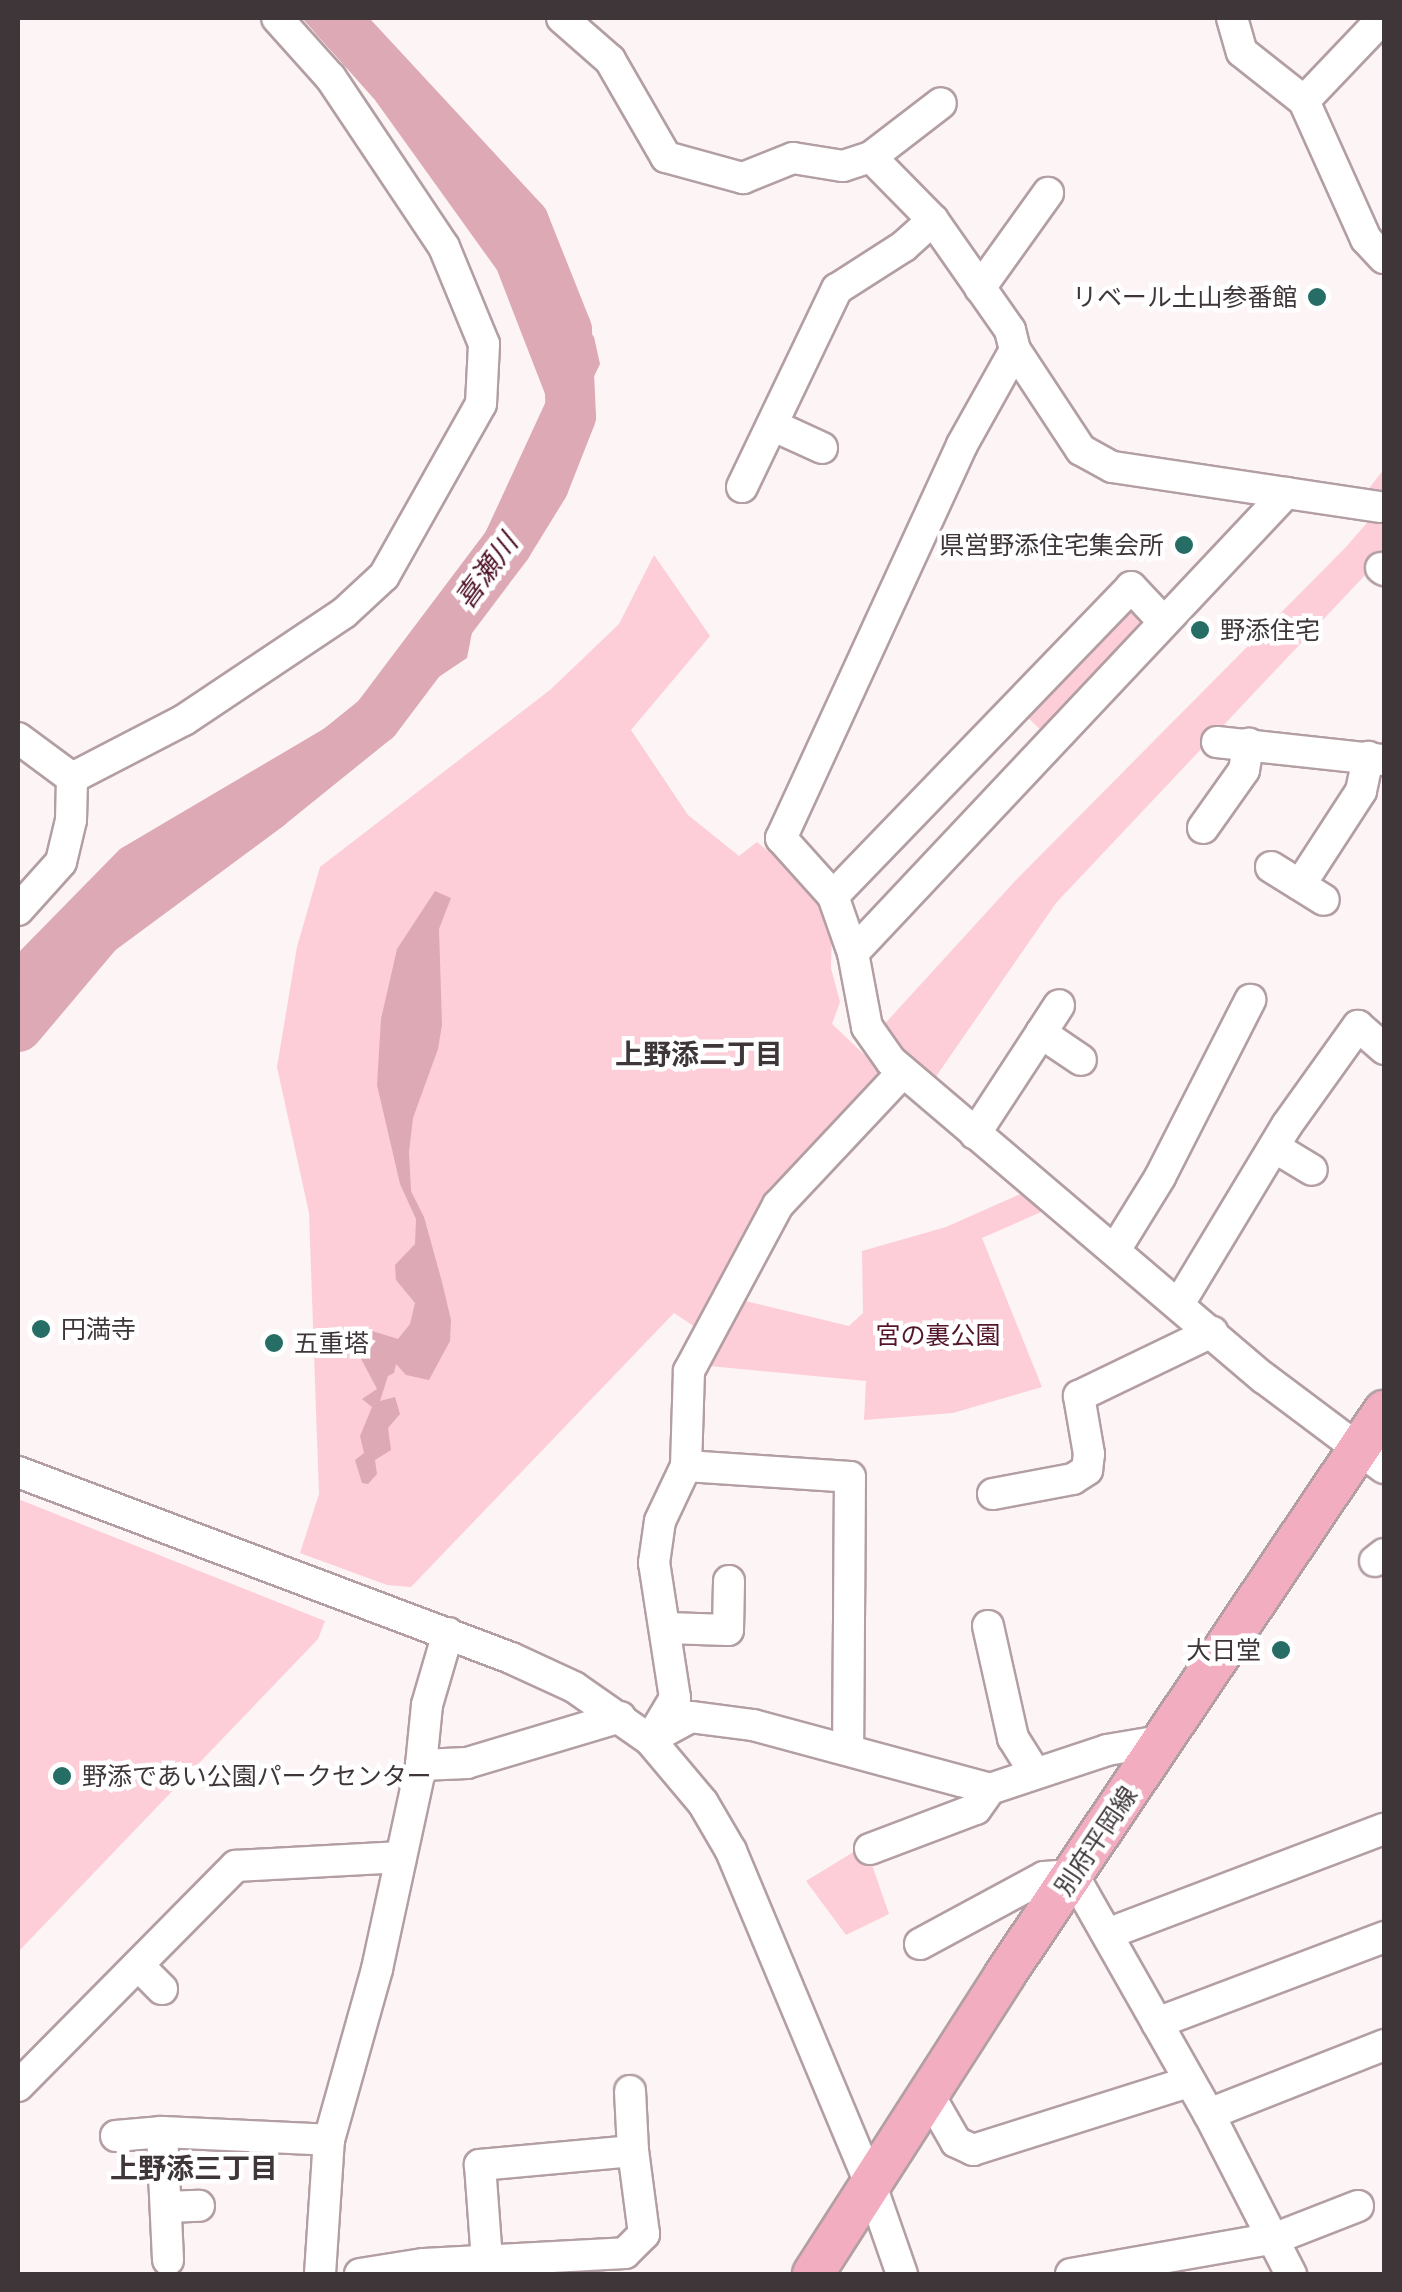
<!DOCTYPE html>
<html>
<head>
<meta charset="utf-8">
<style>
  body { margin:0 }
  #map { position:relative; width:1402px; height:2292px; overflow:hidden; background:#fcf4f5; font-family:Inter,"Noto Sans JP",sans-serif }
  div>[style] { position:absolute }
  .green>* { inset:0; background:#fdced8 }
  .water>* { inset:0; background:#dda9b4 }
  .river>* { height:50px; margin:-25px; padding:0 25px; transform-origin:25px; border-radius:25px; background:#dda9b4 }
  .roads { filter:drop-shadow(2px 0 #b39fa3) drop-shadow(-2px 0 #b39fa3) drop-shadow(0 2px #b39fa3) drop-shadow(0 -2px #b39fa3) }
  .minor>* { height:30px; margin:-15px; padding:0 15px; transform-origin:15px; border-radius:15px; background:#fff }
  .major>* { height:40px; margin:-20px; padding:0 20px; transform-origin:20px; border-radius:20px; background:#f3adc0 }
  .dots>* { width:28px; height:28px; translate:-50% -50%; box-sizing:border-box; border:5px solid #fff; border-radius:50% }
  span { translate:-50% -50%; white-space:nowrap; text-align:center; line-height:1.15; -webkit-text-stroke:9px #fff; paint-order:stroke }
  .poi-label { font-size:25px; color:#3e3638 }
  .right { translate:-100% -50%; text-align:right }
  .left { translate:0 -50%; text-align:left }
  .park-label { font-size:25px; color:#53152a }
  .street-label { font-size:25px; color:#3e3638 }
  .water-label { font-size:28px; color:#4e1025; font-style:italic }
  .neighbourhood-label { font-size:28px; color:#3e3638; font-weight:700 }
  .frame { position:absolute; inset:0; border:20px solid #3e3638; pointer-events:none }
</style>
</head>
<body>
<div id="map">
  <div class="green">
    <i style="clip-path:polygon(1384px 469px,1384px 555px,1056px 903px,935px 1078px,880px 1029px,1016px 880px,1345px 548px,1380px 508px,1367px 491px)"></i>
    <i style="clip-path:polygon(654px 555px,710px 636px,631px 730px,688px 815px,739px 856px,757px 842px,801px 878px,832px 928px,831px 968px,840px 1002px,832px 1024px,889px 1078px,698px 1329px,674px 1313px,411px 1587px,387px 1585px,300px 1553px,319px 1494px,309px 1213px,277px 1067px,297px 947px,320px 867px,550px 690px,619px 624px)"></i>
    <i style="clip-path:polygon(1135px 602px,1146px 624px,1043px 732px,1022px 712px)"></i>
    <i style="clip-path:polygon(1025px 1192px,1048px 1209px,982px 1238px,1042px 1387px,953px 1413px,864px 1420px,866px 1381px,699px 1365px,737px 1299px,849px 1326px,863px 1313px,862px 1251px,946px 1227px)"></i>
    <i style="clip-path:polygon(18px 1499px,325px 1621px,318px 1639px,18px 1952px)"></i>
    <i style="clip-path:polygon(865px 1845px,889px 1914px,846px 1935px,806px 1881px)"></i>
  </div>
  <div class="water">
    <i style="clip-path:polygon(302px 18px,343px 18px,357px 41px,524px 222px,549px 284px,594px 337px,600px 364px,537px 495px,483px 576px,467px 658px,376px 719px,98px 932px,18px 1027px,18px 953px,120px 849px,449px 655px,469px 568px,547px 399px,497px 270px,375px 100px)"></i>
    <i style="clip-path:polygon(435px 891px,451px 898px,439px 929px,442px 1025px,438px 1049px,413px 1118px,409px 1152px,411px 1191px,424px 1217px,442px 1282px,451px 1320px,450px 1341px,429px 1380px,406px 1375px,396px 1364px,394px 1373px,388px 1376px,380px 1401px,395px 1397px,400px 1414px,388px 1428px,391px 1450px,375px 1460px,377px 1474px,368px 1484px,362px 1483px,355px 1460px,364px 1453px,360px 1436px,372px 1407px,362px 1399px,377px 1389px,358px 1353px,359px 1336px,369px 1330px,398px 1339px,410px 1324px,415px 1303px,396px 1280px,395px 1265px,415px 1244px,416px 1219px,400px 1184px,377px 1085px,381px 1019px,397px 949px)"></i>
  </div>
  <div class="river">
    <i style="left:18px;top:1027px;width:124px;rotate:-49.9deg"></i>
    <i style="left:98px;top:932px;width:212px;rotate:-36.5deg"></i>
    <i style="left:268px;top:806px;width:139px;rotate:-38.9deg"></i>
    <i style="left:376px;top:719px;width:218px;rotate:-53deg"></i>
    <i style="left:507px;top:545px;width:70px;rotate:-58.3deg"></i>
    <i style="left:544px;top:485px;width:74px;rotate:-68.6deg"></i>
    <i style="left:571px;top:416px;width:86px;rotate:-92.7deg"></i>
    <i style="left:567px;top:330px;width:116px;rotate:-111.7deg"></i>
    <i style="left:524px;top:222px;width:278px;rotate:-132.8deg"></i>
  </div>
  <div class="roads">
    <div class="minor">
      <i style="left:562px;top:18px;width:64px;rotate:41.2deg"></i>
      <i style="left:610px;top:60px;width:112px;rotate:60deg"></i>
      <i style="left:666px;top:157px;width:80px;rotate:15.3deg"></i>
      <i style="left:743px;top:178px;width:54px;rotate:-21.8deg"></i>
      <i style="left:793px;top:158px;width:51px;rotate:9.1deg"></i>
      <i style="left:843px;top:166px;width:29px;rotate:-18deg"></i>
      <i style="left:871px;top:157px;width:88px;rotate:45.5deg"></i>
      <i style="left:933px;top:220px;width:134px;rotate:55deg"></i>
      <i style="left:1010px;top:330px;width:21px;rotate:76deg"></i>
      <i style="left:1232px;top:18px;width:35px;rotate:74deg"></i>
      <i style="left:1242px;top:52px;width:79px;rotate:38.3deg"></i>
      <i style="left:1304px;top:101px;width:151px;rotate:65.8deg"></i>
      <i style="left:1366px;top:239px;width:26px;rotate:47deg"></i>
      <i style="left:1304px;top:101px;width:115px;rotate:-46.4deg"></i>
      <i style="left:871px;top:157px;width:88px;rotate:-37.6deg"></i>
      <i style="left:980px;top:288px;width:117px;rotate:-54.4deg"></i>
      <i style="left:772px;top:425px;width:55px;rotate:24.7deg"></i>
      <i style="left:742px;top:487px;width:220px;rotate:-64.4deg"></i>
      <i style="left:837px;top:289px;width:80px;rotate:-32.7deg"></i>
      <i style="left:904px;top:246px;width:39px;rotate:-42deg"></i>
      <i style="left:1380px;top:507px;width:271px;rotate:-171.5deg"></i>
      <i style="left:1112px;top:467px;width:35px;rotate:-151deg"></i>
      <i style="left:1081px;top:450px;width:120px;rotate:-123.4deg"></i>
      <i style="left:1015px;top:350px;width:109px;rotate:119.2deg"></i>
      <i style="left:962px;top:445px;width:433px;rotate:114.7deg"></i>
      <i style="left:781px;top:838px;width:78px;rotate:48.1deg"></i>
      <i style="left:833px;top:896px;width:60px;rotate:70.7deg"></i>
      <i style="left:853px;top:953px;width:75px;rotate:79.3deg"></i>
      <i style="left:867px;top:1027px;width:42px;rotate:54.8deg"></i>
      <i style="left:891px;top:1061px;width:490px;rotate:40.4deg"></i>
      <i style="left:1264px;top:1378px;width:150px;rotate:36.9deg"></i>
      <i style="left:1381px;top:568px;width:4px;rotate:34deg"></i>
      <i style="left:18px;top:738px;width:67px;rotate:36.5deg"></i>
      <i style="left:1217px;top:742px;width:168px;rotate:6.2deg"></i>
      <i style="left:72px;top:778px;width:126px;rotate:-27.4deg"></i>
      <i style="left:184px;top:720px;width:192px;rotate:-33.8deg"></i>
      <i style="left:344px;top:613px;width:54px;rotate:-42.8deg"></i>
      <i style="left:384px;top:576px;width:197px;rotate:-60.6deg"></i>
      <i style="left:481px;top:404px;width:60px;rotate:-87.1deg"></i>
      <i style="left:484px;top:344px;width:105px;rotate:-112.4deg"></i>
      <i style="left:444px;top:247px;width:205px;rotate:-123.8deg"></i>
      <i style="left:330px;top:77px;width:79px;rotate:-131.9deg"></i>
      <i style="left:1203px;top:828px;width:71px;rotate:-54.7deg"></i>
      <i style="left:1244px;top:770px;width:27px;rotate:-80deg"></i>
      <i style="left:1271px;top:867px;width:62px;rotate:31.9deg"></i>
      <i style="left:1300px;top:885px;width:112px;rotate:-57deg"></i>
      <i style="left:1361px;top:791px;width:35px;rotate:-78deg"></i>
      <i style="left:833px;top:896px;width:429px;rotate:-46deg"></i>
      <i style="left:1131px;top:587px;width:48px;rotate:46.7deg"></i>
      <i style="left:18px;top:910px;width:64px;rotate:-48.1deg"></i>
      <i style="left:61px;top:862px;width:43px;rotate:-76.6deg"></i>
      <i style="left:71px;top:820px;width:42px;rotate:-88.6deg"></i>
      <i style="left:853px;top:953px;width:632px;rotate:-46.73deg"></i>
      <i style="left:1041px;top:1033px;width:33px;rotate:-57deg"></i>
      <i style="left:975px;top:1134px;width:121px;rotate:-56.8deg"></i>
      <i style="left:1041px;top:1033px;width:48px;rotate:34deg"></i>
      <i style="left:1274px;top:1147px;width:44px;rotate:31.2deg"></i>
      <i style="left:1115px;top:1250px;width:86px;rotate:-58.3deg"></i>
      <i style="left:1160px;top:1177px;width:199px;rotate:-63deg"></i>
      <i style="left:1179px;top:1304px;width:209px;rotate:-58.9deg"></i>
      <i style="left:1287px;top:1125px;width:122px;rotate:-54.4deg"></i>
      <i style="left:1358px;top:1026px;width:35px;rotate:41deg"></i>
      <i style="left:686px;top:1466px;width:164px;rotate:3.8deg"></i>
      <i style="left:850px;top:1477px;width:271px;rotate:90.4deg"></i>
      <i style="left:18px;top:1472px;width:527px;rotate:20.67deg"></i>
      <i style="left:511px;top:1658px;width:69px;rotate:24.7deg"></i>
      <i style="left:574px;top:1687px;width:93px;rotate:34.9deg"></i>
      <i style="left:650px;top:1740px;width:82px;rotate:49.9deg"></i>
      <i style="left:703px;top:1803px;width:56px;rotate:59.7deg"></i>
      <i style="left:731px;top:1851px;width:365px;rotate:67.3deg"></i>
      <i style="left:872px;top:2188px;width:91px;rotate:70.8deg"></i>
      <i style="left:993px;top:1494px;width:81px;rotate:-10.6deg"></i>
      <i style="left:1073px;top:1479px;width:17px;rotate:-33deg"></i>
      <i style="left:1087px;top:1470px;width:16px;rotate:-83deg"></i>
      <i style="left:1089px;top:1454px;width:59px;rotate:-99.8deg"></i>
      <i style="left:1079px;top:1396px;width:148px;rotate:-25.7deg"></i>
      <i style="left:1375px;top:1561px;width:11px;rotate:-38deg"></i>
      <i style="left:988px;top:1626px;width:115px;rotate:77.4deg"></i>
      <i style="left:1013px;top:1738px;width:41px;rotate:57.8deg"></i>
      <i style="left:667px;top:1628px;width:61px;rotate:1.9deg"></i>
      <i style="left:728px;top:1630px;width:49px;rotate:-88.8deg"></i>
      <i style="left:448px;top:1633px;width:75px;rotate:106.3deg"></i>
      <i style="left:427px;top:1705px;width:60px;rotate:95.7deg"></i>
      <i style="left:421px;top:1765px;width:46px;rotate:-2.5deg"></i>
      <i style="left:467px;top:1763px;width:160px;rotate:-16.7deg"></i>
      <i style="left:652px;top:1738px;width:44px;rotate:-28.3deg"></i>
      <i style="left:691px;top:1717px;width:63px;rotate:7.4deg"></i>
      <i style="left:753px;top:1725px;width:245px;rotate:15.1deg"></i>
      <i style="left:990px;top:1789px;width:123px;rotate:-18.4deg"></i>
      <i style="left:1107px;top:1750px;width:60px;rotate:-9.6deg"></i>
      <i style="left:650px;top:1740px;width:49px;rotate:-59.2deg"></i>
      <i style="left:675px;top:1698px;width:137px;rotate:-98.8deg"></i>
      <i style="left:654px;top:1563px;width:42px;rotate:-81.9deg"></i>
      <i style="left:660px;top:1521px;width:61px;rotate:-64.7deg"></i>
      <i style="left:686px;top:1466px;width:95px;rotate:-88.2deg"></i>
      <i style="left:689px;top:1371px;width:188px;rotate:-61.8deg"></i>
      <i style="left:778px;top:1205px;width:181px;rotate:-46.8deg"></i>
      <i style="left:870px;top:1849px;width:113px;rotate:-20.7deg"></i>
      <i style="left:976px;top:1809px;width:24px;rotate:-55deg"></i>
      <i style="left:1107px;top:1934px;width:296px;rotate:-20.8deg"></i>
      <i style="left:920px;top:1944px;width:141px;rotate:-28.4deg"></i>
      <i style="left:1044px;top:1877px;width:29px;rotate:-4deg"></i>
      <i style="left:1073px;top:1875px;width:275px;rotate:60.4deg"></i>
      <i style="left:1209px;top:2114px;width:180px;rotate:62.9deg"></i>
      <i style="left:138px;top:1965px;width:34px;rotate:45deg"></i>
      <i style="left:1157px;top:2023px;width:243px;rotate:-20.7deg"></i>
      <i style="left:18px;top:2086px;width:310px;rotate:-45.3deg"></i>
      <i style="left:236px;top:1866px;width:165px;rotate:-3.1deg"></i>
      <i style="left:630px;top:2091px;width:60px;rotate:87.1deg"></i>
      <i style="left:929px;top:2095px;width:54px;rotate:60.1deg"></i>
      <i style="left:956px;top:2142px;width:19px;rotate:25deg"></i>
      <i style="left:973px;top:2150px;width:226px;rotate:-17.5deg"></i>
      <i style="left:1209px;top:2114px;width:188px;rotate:-21.5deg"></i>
      <i style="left:162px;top:2132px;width:128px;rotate:87.3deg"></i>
      <i style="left:116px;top:2136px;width:46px;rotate:-5deg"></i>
      <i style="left:162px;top:2132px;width:167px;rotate:2.7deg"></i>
      <i style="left:166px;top:2207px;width:33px;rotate:-2deg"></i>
      <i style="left:320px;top:2274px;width:134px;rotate:-86.2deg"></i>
      <i style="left:329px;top:2140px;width:178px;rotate:-74.3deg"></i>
      <i style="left:377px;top:1969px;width:209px;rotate:-77.8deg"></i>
      <i style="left:360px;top:2274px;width:65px;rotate:-8.9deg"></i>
      <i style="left:424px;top:2264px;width:201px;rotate:-3.1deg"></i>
      <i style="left:625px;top:2253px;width:27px;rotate:-45deg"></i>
      <i style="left:644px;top:2234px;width:84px;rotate:-97.5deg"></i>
      <i style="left:633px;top:2151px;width:154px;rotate:174.8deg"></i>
      <i style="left:480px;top:2165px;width:95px;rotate:85.8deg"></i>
      <i style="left:1071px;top:2274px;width:208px;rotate:-10deg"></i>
      <i style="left:1276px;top:2238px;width:88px;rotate:-21.3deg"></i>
    </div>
    <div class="major">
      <i style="left:813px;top:2274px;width:354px;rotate:-57.3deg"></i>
      <i style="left:1004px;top:1976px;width:681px;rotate:-56.08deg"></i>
    </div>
  </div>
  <div class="dots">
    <i style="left:1317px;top:297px;background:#256d65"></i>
    <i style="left:1184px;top:545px;background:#256d65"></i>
    <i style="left:1200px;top:630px;background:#256d65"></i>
    <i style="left:41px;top:1329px;background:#256d65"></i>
    <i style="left:274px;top:1343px;background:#256d65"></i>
    <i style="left:1281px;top:1650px;background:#256d65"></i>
    <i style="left:62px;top:1776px;background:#256d65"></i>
  </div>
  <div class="poi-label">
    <span class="right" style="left:1297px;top:297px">リベール土山参番館</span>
    <span class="right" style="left:1164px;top:545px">県営野添住宅集会所</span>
    <span class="left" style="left:1220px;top:630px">野添住宅</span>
    <span class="left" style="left:61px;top:1329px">円満寺</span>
    <span class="left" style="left:294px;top:1343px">五重塔</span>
    <span class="right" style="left:1261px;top:1650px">大日堂</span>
    <span class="left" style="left:82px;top:1776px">野添であい公園パークセンター</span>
  </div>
  <div class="park-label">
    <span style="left:938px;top:1335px">宮の裏公園</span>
  </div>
  <div class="street-label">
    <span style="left:1096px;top:1841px;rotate:-56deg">別府平岡線</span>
  </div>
  <div class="water-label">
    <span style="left:486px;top:571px;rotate:-54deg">喜瀬川</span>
  </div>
  <div class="neighbourhood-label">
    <span style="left:699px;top:1054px">上野添二丁目</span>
    <span style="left:194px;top:2168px">上野添三丁目</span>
  </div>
  <div class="frame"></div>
</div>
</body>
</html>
